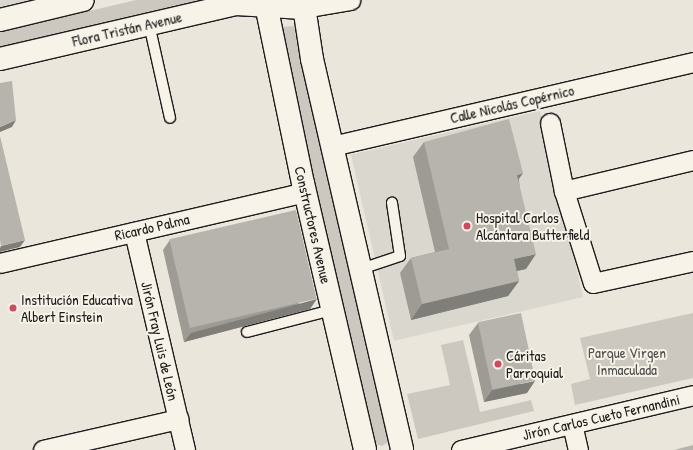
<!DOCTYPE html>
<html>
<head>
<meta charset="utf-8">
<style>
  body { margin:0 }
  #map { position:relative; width:693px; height:450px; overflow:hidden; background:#eae6dc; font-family:"Patrick Hand",sans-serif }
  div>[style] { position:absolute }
  .built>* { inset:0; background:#dad7ce; transform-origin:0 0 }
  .green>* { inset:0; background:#ccc8c0 }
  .roads { filter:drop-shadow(1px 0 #1c1c1c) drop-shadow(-1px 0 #1c1c1c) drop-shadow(0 1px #1c1c1c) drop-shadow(0 -1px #1c1c1c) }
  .service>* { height:10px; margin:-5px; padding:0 5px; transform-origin:5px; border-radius:5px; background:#f7f3e8 }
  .minor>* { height:19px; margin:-9.5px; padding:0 9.5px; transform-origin:9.5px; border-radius:9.5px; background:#f7f3e8 }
  .tertiary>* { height:22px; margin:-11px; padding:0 11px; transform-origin:11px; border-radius:11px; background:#f7f3e8 }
  .wall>* { inset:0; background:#9d9b94 }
  .shaded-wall>* { inset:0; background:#7f7e78 }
  .building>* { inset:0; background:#b6b4ac; transform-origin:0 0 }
  .dots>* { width:11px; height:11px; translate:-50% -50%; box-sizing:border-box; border:2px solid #f7f3e8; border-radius:50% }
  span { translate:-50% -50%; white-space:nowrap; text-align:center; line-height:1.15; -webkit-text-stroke:4px #f7f3e8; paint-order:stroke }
  .street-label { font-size:15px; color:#1c1c1c }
  .poi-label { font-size:15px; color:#1c1c1c }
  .left { translate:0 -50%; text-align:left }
  .park-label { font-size:15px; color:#51504d }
</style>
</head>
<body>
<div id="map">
  <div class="built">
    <i style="clip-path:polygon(0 0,57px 0,0 13px)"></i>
    <i style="left:540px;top:111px;width:191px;height:194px;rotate:77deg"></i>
  </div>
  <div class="green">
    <i style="clip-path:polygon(136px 0,233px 0,0 56px,0 32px)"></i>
    <i style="clip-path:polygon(297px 26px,390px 441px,382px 446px,373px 443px,278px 27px)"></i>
    <i style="clip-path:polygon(693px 313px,693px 378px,575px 405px,571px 384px,590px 379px,580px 338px)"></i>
    <i style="clip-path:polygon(463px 340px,480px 412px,531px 400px,534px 411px,418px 439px,407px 394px,450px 385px,441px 345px)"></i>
  </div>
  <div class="roads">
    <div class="service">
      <i style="left:149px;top:24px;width:96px;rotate:77.4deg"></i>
      <i style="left:361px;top:269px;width:41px;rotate:-18.4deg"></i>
      <i style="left:400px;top:256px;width:54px;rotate:-98.6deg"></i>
      <i style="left:247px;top:332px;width:88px;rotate:-14.5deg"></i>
    </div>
    <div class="minor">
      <i style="left:303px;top:8px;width:48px;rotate:-9.7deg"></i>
      <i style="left:550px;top:123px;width:69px;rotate:78.4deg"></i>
      <i style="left:332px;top:146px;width:371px;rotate:-13.1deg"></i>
      <i style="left:693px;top:160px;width:133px;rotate:166.5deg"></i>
      <i style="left:564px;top:191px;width:96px;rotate:72.5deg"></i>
      <i style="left:593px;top:283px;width:102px;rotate:-12.4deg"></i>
      <i style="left:134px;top:232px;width:224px;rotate:76.8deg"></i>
      <i style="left:0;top:263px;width:313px;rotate:-13.1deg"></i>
      <i style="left:572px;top:424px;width:27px;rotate:77deg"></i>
      <i style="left:43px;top:450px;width:139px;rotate:-12.9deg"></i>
      <i style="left:461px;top:450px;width:238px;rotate:-13.3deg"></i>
    </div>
    <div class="tertiary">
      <i style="left:265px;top:0;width:187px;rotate:78.3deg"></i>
      <i style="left:303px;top:183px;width:274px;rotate:76.9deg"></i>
      <i style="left:303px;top:0;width:60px;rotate:81.3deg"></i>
      <i style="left:312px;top:59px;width:401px;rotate:77deg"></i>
      <i style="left:0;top:20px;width:85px;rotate:-13.5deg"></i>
      <i style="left:0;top:59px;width:242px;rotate:-13.1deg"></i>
      <i style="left:236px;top:4px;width:67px;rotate:3.4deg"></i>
    </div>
  </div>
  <div class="wall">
    <i style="clip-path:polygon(424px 142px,519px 179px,526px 269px,517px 271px,519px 281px,508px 296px,411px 320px,400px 273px,411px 258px,435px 252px,413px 157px)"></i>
    <i style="clip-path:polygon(170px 240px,310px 309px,184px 342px,163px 250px)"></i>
    <i style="clip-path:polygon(478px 323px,527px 393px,484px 402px,469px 335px)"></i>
  </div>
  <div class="shaded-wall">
    <i style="clip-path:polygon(16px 120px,12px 127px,0 132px,0 127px)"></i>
    <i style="clip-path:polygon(523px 173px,512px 189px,517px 175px)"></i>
    <i style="clip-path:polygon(25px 240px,20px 247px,0 252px,0 248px,1px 246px)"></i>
    <i style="clip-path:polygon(536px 254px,526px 269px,503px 274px,514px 259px)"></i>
    <i style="clip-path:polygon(519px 281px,508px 296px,411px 320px,422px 304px)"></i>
    <i style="clip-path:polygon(317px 299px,310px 309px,184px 342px,191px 333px)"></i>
    <i style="clip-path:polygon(535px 381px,527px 393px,484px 402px,492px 390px)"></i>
  </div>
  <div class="building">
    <i style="clip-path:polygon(12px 81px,16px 120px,0 127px,0 83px)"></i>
    <i style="clip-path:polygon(509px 119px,523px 173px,517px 175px,536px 254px,514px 259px,519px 281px,422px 304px,411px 258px,449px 249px,424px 142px)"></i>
    <i style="clip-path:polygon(0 136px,25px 240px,1px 246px,0 240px)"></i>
    <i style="left:296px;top:210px;width:91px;height:130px;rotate:77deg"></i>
    <i style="left:521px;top:313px;width:69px;height:44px;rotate:78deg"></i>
    <i style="clip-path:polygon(693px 445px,693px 450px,674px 450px)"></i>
  </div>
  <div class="dots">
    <i style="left:467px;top:226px;background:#d1495b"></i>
    <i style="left:13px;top:308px;background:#d1495b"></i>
    <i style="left:498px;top:364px;background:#d1495b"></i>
  </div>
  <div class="street-label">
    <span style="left:127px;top:29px;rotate:-13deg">Flora Tristán Avenue</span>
    <span style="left:512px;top:104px;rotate:-13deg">Calle Nicolás Copérnico</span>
    <span style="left:313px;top:225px;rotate:77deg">Constructores Avenue</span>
    <span style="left:152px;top:227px;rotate:-13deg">Ricardo Palma</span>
    <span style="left:160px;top:341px;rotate:77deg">Jirón Fray Luis de León</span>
    <span style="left:601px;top:417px;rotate:-13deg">Jirón Carlos Cueto Fernandini</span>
  </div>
  <div class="poi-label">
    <span class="left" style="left:476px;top:226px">Hospital Carlos<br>Alcántara Butterfield</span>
    <span class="left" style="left:21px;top:308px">Institución Educativa<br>Albert Einstein</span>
    <span class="left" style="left:506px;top:364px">Cáritas<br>Parroquial</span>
  </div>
  <div class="park-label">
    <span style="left:627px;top:361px">Parque Virgen<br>Inmaculada</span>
  </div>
</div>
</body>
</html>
